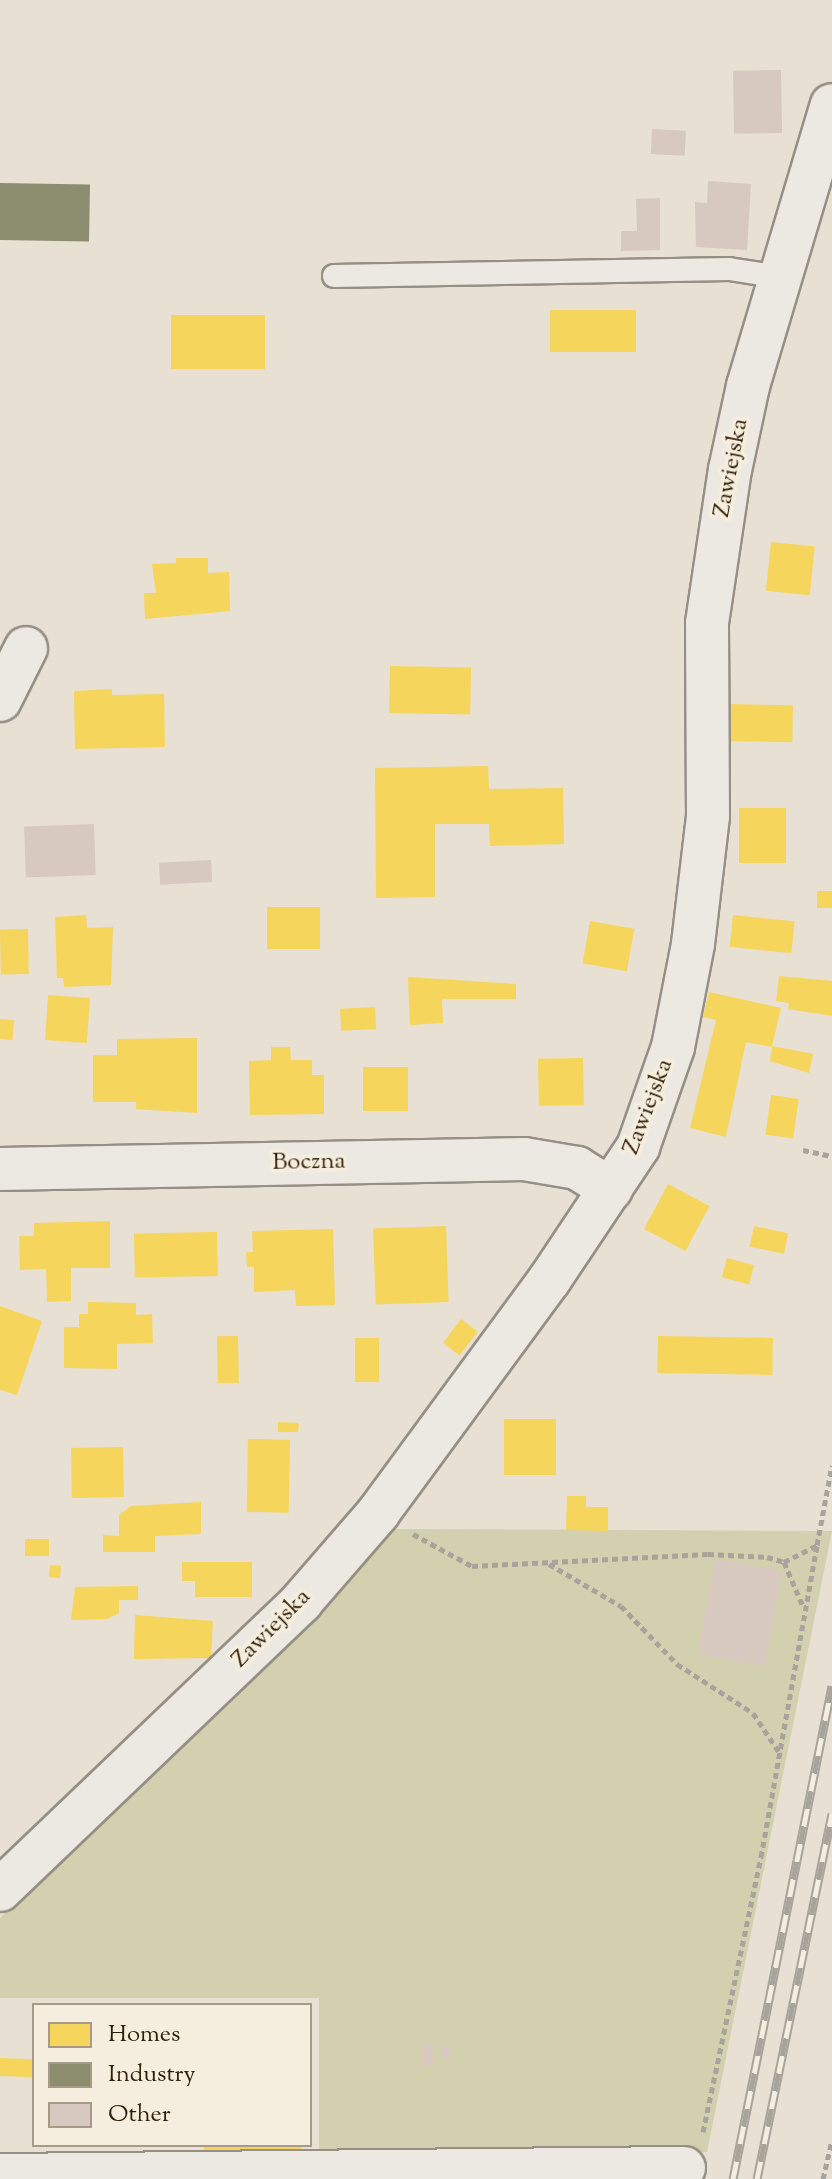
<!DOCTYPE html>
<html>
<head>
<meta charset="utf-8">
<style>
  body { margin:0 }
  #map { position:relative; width:832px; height:2179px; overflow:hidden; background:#e7e0d3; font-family:"Sorts Mill Goudy",serif }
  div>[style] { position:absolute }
  .green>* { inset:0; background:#d2d0af }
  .homes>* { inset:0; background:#f6d55c; transform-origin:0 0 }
  .industry>* { inset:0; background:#8c8c6e; transform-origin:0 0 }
  .building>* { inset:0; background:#d7c9bf; transform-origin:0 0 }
  .path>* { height:5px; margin-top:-2.5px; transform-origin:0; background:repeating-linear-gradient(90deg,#a8a39b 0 6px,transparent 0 10px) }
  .roads { filter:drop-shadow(2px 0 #968f85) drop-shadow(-2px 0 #968f85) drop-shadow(0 2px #968f85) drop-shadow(0 -2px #968f85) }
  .lane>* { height:22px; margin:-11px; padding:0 11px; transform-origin:11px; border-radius:11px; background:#ece8e2 }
  .street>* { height:42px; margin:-21px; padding:0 21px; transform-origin:21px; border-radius:21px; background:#ece8e2 }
  .rail>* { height:9px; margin-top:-4.5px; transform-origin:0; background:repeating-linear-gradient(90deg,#f5eddd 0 18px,#a8a39b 0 36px); box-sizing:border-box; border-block:2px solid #a8a39b }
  span { translate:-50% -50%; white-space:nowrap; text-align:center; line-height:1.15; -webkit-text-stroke:8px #f5eddd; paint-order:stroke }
  .street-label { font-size:24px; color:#311e07 }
  .legend { position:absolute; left:32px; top:2003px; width:280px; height:144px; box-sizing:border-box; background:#f5eddd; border:2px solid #a79a87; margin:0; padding:10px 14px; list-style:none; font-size:24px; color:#311e07 }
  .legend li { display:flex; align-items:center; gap:16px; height:40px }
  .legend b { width:40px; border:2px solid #a79a87 }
</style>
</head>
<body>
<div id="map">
  <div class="green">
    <i style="clip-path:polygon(386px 1529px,832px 1531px,707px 2152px,319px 2157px,319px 1998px,0 1998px,0 1918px)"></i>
  </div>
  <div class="homes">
    <i style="left:636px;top:310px;width:42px;height:86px;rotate:90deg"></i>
    <i style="left:171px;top:315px;width:94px;height:54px"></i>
    <i style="left:771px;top:542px;width:44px;height:49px;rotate:6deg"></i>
    <i style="clip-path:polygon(176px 558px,208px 558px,208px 573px,229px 572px,230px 611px,145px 619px,144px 593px,156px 593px,152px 564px,176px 563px)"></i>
    <i style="left:390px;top:666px;width:81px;height:47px;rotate:1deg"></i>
    <i style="clip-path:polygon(112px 689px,112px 695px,164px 694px,165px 747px,75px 749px,74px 691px)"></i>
    <i style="left:724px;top:704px;width:69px;height:37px;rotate:1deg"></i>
    <i style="clip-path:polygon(488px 766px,489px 789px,563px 788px,564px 844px,490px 846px,489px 824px,435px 824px,435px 897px,376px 898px,375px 768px)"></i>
    <i style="left:786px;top:808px;width:55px;height:47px;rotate:90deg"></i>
    <i style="left:817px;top:891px;width:15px;height:17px"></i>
    <i style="left:267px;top:907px;width:53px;height:42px"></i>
    <i style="clip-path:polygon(86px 915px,87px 928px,113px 927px,111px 985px,64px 987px,63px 978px,57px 978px,55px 917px)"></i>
    <i style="left:733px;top:915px;width:62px;height:32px;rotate:6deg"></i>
    <i style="left:590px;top:921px;width:45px;height:43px;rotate:10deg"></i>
    <i style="left:28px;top:929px;width:45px;height:28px;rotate:89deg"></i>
    <i style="clip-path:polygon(779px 976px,832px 981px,832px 1016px,788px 1009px,789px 1003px,776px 1001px)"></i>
    <i style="clip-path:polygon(408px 977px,516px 984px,516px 999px,442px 999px,443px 1023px,410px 1025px)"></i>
    <i style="clip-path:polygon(709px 992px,781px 1008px,772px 1046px,813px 1054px,809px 1073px,770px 1061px,772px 1047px,746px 1042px,726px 1137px,690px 1128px,716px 1020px,703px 1017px)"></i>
    <i style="left:90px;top:998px;width:45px;height:42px;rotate:94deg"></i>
    <i style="left:375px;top:1007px;width:22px;height:35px;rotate:87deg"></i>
    <i style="left:0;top:1019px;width:14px;height:20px;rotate:4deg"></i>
    <i style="clip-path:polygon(197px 1038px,197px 1113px,136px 1109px,136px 1102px,93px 1102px,93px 1055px,117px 1055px,117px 1039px)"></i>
    <i style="clip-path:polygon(271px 1047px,290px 1047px,291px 1060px,312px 1060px,312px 1075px,324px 1075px,324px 1114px,250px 1115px,249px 1061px,271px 1060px)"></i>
    <i style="left:583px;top:1058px;width:47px;height:45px;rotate:89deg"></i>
    <i style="left:363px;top:1067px;width:45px;height:44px"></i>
    <i style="left:771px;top:1095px;width:28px;height:40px;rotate:8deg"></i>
    <i style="left:668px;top:1184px;width:47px;height:51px;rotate:28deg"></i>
    <i style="clip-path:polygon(110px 1221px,110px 1268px,71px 1268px,71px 1301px,47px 1302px,46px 1269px,20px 1270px,19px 1236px,34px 1236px,34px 1223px)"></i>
    <i style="left:446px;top:1226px;width:76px;height:73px;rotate:88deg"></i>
    <i style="left:754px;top:1226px;width:35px;height:21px;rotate:12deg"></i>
    <i style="clip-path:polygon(333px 1229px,335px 1305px,296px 1306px,295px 1290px,254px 1292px,254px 1267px,247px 1267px,246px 1252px,253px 1252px,252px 1231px)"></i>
    <i style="left:217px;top:1232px;width:44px;height:83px;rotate:89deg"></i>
    <i style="left:727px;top:1258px;width:28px;height:20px;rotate:15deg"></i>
    <i style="clip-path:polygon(88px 1302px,136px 1303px,136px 1315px,152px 1314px,153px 1343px,117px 1344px,117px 1369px,64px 1368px,64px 1327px,79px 1327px,79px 1314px,88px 1314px)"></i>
    <i style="clip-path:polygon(0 1306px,42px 1321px,17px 1395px,0 1390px)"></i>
    <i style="left:461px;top:1319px;width:21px;height:30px;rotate:37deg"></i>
    <i style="left:238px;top:1336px;width:47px;height:21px;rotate:89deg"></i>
    <i style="left:658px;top:1336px;width:115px;height:37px;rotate:1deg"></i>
    <i style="left:355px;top:1338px;width:24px;height:44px"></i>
    <i style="left:504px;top:1419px;width:52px;height:56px"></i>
    <i style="clip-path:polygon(278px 1422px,299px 1423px,298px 1432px,278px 1432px)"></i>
    <i style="left:248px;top:1439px;width:42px;height:73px;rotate:1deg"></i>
    <i style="left:123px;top:1447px;width:50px;height:52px;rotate:89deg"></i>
    <i style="clip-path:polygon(567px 1496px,586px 1496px,586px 1507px,608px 1507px,608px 1531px,566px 1530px)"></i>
    <i style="clip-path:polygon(201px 1502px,201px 1534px,155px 1536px,155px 1552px,103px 1552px,103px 1535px,119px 1536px,119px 1515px,131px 1506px)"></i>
    <i style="left:49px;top:1539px;width:17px;height:24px;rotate:90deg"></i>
    <i style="clip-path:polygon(182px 1562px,252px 1562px,252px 1597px,195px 1597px,195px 1581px,182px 1581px)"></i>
    <i style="left:50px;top:1565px;width:11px;height:12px;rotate:5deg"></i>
    <i style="clip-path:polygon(138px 1586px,138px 1600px,119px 1600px,119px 1613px,107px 1619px,71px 1620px,75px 1587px)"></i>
    <i style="clip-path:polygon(135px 1615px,213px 1621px,211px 1658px,134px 1659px)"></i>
    <i style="left:0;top:2058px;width:34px;height:18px;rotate:2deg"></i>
    <i style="left:204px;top:2145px;width:97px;height:10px"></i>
  </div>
  <div class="industry">
    <i style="left:0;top:183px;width:90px;height:57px;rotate:1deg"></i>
  </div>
  <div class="building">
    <i style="left:781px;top:70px;width:63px;height:48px;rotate:89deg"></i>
    <i style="left:652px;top:129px;width:34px;height:25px;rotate:3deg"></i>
    <i style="clip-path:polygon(708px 181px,751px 184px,747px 250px,696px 247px,695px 202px,707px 203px)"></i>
    <i style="clip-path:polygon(660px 198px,660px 250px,621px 251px,621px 231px,637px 231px,636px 199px)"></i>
    <i style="left:94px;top:824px;width:51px;height:70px;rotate:88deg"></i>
    <i style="left:211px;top:860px;width:22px;height:52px;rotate:87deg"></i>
    <i style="left:715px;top:1559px;width:68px;height:97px;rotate:10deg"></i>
    <i style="left:442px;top:2045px;width:9px;height:13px;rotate:6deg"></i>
    <i style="left:421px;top:2046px;width:13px;height:20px"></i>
  </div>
  <div class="path">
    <i style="left:803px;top:1150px;width:30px;rotate:12deg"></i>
    <i style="left:413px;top:1534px;width:67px;rotate:28.5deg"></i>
    <i style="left:472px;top:1566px;width:236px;rotate:-2.9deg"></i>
    <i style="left:708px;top:1554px;width:59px;rotate:2.9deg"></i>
    <i style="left:767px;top:1557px;width:18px;rotate:16deg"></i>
    <i style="left:784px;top:1562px;width:46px;rotate:66.8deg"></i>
    <i style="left:784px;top:1562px;width:37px;rotate:-27deg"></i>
    <i style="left:817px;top:1545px;width:81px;rotate:-79.4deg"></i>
    <i style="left:549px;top:1564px;width:83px;rotate:30.3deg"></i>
    <i style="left:621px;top:1606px;width:81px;rotate:46deg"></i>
    <i style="left:677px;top:1664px;width:90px;rotate:32.8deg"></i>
    <i style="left:753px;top:1713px;width:47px;rotate:56.3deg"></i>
    <i style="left:703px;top:2132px;width:281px;rotate:-78.1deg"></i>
    <i style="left:761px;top:1857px;width:317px;rotate:-79.8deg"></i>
    <i style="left:823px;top:2179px;width:40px;rotate:-77deg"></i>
  </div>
  <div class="roads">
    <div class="lane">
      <i style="left:334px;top:276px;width:395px;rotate:-1deg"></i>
      <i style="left:729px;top:269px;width:53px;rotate:8.7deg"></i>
    </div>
    <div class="street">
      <i style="left:0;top:700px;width:58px;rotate:-63.4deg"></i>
      <i style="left:0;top:1169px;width:524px;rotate:-1.09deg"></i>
      <i style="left:524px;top:1159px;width:54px;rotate:9.6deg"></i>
      <i style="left:577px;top:1168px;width:40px;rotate:32deg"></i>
      <i style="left:0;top:1890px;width:417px;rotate:-43.7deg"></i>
      <i style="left:301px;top:1602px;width:118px;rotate:-49.1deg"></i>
      <i style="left:378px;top:1513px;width:290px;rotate:-53.7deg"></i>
      <i style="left:550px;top:1279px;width:159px;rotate:-56.3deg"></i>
      <i style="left:638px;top:1147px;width:106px;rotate:-70.7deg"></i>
      <i style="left:673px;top:1047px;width:105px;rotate:-79deg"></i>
      <i style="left:693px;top:944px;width:129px;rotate:-83.3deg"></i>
      <i style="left:708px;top:816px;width:193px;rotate:-90.3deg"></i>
      <i style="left:707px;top:623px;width:155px;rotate:-81.5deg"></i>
      <i style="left:730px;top:470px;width:86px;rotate:-77.9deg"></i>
      <i style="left:748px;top:386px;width:293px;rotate:-73.4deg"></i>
      <i style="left:0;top:2175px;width:684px;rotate:-0.59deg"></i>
    </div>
  </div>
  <div class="rail">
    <i style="left:733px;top:2179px;width:503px;rotate:-78.65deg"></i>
    <i style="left:757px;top:2179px;width:373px;rotate:-78.4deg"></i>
  </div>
  <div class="street-label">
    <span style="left:732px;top:468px;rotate:-79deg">Zawiejska</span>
    <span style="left:649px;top:1107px;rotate:-69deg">Zawiejska</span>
    <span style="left:309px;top:1163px;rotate:-1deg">Boczna</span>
    <span style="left:272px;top:1629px;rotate:-45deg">Zawiejska</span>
  </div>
  <ul class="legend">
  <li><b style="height:22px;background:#f6d55c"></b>Homes</li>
  <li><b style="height:22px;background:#8c8c6e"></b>Industry</li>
  <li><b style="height:22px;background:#d7c9bf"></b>Other</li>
  </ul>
</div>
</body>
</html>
